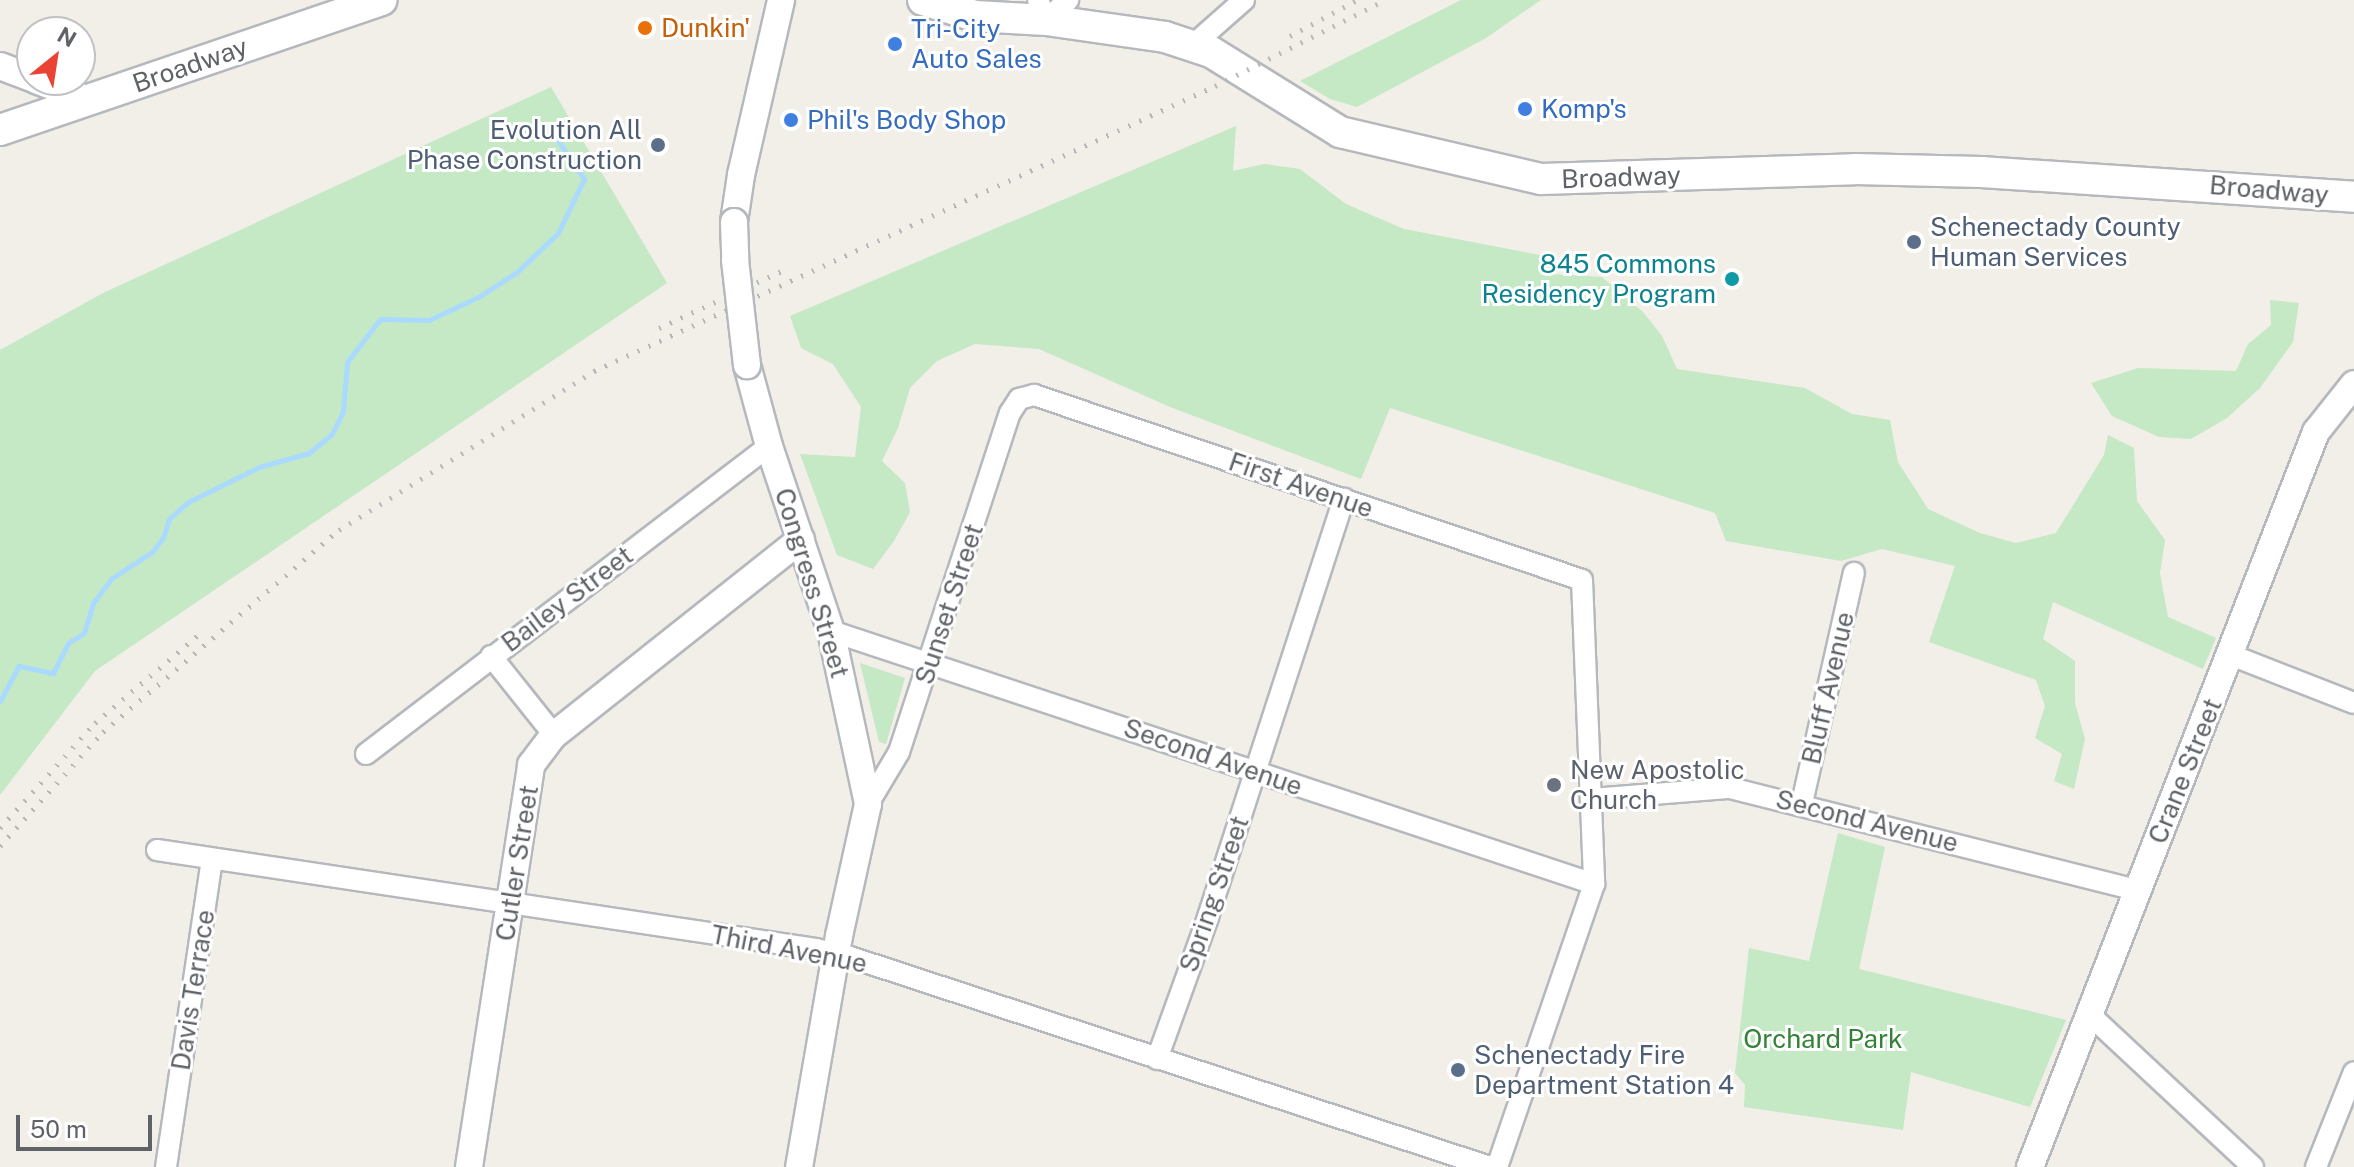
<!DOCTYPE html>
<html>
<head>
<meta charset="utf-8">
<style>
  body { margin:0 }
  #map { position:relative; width:2354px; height:1167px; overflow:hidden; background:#f1efe8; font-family:"Public Sans",sans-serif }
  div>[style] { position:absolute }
  .green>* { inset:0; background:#c5e8c5 }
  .stream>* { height:5px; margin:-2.5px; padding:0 2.5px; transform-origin:2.5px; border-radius:2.5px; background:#aadaff }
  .roads { filter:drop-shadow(2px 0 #b5b8bc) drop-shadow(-2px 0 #b5b8bc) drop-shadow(0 2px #b5b8bc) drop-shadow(0 -2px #b5b8bc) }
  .minor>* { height:20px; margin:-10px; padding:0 10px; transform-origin:10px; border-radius:10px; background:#fff }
  .tertiary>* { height:26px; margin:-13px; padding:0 13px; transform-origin:13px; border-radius:13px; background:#fff }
  .secondary>* { height:30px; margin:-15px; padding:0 15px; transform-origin:15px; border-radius:15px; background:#fff }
  .rail>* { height:5px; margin-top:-2.5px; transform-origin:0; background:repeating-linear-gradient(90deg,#b6b7b8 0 2px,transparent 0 12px) }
  .bridges { filter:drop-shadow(2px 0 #b5b8bc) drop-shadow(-2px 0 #b5b8bc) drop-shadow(0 2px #b5b8bc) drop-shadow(0 -2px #b5b8bc) }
  .tertiary-bridge>* { height:26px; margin:-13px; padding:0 13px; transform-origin:13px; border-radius:13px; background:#fff }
  .dots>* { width:22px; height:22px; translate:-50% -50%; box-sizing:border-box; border:4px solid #fff; border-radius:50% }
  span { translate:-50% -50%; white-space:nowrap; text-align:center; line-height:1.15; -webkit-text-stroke:6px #fff; paint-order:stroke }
  .food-label { font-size:26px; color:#c56008 }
  .left { translate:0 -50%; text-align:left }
  .shop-label { font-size:26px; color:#366cbe }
  .street-label { font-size:26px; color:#5f6368 }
  .service-label { font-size:26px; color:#4e5e75 }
  .right { translate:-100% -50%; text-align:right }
  .culture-label { font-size:26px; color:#0d838f }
  .worship-label { font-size:26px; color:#5b616d }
  .park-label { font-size:26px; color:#348238 }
  .north { position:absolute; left:16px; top:16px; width:80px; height:80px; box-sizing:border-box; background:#fff; border:2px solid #bfc1c3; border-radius:50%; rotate:30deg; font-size:22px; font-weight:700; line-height:32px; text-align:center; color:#5f6368 }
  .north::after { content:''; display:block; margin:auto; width:28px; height:36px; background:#ea4335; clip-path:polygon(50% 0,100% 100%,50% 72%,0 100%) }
  .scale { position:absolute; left:16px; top:1115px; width:136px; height:36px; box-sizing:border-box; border:4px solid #5f6368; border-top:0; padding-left:10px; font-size:24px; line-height:28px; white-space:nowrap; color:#5f6368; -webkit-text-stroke:6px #fff; paint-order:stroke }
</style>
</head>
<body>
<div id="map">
  <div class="green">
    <i style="clip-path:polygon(1461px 0,1541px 0,1486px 38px,1357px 107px,1330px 99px,1300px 81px)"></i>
    <i style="clip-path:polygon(551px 87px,667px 283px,95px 671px,0 795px,0 350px,103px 293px)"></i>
    <i style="clip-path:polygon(1236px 126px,1233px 171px,1264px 164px,1300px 169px,1346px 204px,1404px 229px,1545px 256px,1551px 274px,1602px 277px,1643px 312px,1662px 336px,1677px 369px,1805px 388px,1852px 414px,1890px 420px,1898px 462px,1928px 509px,1980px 533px,2016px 543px,2056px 533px,2104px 455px,2108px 435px,2134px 448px,2137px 501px,2165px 540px,2160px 573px,2168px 617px,2216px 638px,2203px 669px,2053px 602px,2043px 639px,2075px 661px,2075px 703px,2085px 739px,2074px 789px,2054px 781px,2062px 754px,2035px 738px,2045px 706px,2036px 680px,1929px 642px,1955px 566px,1882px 549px,1841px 561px,1726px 541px,1715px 513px,1390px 408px,1361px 479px,1170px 407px,1039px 349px,975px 344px,937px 361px,910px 388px,898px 428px,882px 461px,905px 483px,910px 512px,894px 541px,873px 569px,837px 555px,800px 454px,855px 457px,861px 407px,833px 364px,801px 348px,790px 316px)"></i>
    <i style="clip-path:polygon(2270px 300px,2299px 303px,2293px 342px,2260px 388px,2227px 418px,2191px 439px,2159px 437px,2112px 416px,2091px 383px,2138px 368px,2236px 371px,2248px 344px,2271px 325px)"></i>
    <i style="clip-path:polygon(860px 663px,905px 678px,886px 744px,879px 742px)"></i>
    <i style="clip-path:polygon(1838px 833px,1885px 847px,1859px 969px,2066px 1020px,2030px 1107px,1911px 1072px,1903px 1130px,1744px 1107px,1745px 1085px,1735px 1073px,1749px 948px,1809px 961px)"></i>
  </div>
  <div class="stream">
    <i style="left:0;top:701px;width:40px;rotate:-62deg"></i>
    <i style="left:19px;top:666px;width:35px;rotate:12deg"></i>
    <i style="left:53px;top:673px;width:34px;rotate:-63deg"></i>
    <i style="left:68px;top:643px;width:19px;rotate:-32deg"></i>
    <i style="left:84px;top:633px;width:31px;rotate:-73deg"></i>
    <i style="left:93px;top:603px;width:31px;rotate:-53deg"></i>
    <i style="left:112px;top:578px;width:48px;rotate:-33deg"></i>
    <i style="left:152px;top:552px;width:18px;rotate:-52deg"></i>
    <i style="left:163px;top:538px;width:20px;rotate:-72deg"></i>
    <i style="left:169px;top:519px;width:25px;rotate:-42deg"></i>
    <i style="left:188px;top:502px;width:79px;rotate:-26.2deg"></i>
    <i style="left:259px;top:467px;width:52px;rotate:-15.6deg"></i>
    <i style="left:309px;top:453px;width:30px;rotate:-40deg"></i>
    <i style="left:332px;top:434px;width:25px;rotate:-64deg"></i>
    <i style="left:343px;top:411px;width:49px;rotate:-85.3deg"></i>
    <i style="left:347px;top:362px;width:54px;rotate:-52.5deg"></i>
    <i style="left:380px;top:319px;width:49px;rotate:1.2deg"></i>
    <i style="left:429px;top:320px;width:56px;rotate:-25.2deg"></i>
    <i style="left:480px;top:296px;width:44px;rotate:-33deg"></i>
    <i style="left:517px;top:272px;width:57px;rotate:-43.6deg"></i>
    <i style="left:558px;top:233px;width:60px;rotate:-64.3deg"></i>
    <i style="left:584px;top:179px;width:55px;rotate:-124deg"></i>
  </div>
  <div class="roads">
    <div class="minor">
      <i style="left:1038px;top:0;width:22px;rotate:68deg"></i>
      <i style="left:1046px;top:20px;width:30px;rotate:-42deg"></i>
      <i style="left:1193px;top:45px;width:68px;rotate:-41.4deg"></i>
      <i style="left:831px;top:631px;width:804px;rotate:18.34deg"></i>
      <i style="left:2231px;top:655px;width:132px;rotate:21.3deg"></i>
      <i style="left:491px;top:656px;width:101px;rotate:51.4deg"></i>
      <i style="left:366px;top:754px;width:507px;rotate:-37.39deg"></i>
      <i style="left:1592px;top:799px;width:138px;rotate:-4.6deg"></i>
      <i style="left:1730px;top:788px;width:420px;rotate:14.1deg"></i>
      <i style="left:1802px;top:803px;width:236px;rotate:-77.3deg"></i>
      <i style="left:868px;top:804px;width:61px;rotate:-59.2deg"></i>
      <i style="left:899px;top:752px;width:357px;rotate:-71.9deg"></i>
      <i style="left:1010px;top:413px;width:17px;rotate:-57deg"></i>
      <i style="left:1019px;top:399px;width:16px;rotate:-15deg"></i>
      <i style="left:1034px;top:395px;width:578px;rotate:18.65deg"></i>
      <i style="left:1582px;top:580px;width:304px;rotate:87.7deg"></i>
      <i style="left:1594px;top:884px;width:299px;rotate:108.9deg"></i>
      <i style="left:157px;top:850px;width:666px;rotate:8.54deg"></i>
      <i style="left:816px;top:949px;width:35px;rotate:13deg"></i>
      <i style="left:850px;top:957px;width:674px;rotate:18.17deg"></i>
      <i style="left:2090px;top:1015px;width:223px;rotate:43deg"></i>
      <i style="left:1157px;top:1059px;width:151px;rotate:-70.2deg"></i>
      <i style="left:1208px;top:917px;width:440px;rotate:-72deg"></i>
      <i style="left:166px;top:1167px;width:310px;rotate:-81.5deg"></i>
      <i style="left:2316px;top:1167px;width:102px;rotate:-68.2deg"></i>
    </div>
    <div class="tertiary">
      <i style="left:0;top:66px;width:34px;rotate:21deg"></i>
      <i style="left:36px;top:80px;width:56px;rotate:21deg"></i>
      <i style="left:734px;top:222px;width:48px;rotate:-81.5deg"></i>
      <i style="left:741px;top:175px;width:180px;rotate:-77.1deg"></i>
      <i style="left:747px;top:365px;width:84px;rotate:74.8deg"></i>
      <i style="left:769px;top:446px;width:195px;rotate:71.5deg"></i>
      <i style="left:831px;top:631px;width:177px;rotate:77.9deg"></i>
      <i style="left:868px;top:804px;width:135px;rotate:102.4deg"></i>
      <i style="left:839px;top:936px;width:234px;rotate:99.8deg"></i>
      <i style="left:469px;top:1167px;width:407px;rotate:-81.2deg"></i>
      <i style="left:531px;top:765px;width:38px;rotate:-53deg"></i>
      <i style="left:554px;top:735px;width:315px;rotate:-38.4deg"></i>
      <i style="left:2030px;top:1167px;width:789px;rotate:-68.74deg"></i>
      <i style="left:2316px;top:432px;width:61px;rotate:-51.6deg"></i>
    </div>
    <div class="secondary">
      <i style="left:923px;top:0;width:54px;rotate:17.1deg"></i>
      <i style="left:975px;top:16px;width:71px;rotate:3.2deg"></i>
      <i style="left:1046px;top:20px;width:120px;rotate:8.1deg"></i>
      <i style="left:1165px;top:37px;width:48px;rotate:18.1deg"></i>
      <i style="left:1211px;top:52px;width:152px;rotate:31.8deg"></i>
      <i style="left:1340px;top:132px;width:206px;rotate:13.2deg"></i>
      <i style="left:1541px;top:179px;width:314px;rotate:-1.8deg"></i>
      <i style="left:1855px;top:169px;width:126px;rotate:1.4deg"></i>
      <i style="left:1981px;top:172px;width:374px;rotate:3.8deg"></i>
      <i style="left:0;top:130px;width:403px;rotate:-18.8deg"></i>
    </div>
  </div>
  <div class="rail">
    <i style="left:1290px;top:36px;width:76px;rotate:-28.2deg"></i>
    <i style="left:659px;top:328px;width:136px;rotate:-24.9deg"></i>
    <i style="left:0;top:828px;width:142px;rotate:-47.9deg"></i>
    <i style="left:95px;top:723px;width:135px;rotate:-40.5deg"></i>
    <i style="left:0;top:846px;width:154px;rotate:-47.9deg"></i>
    <i style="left:103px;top:732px;width:311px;rotate:-40.6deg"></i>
    <i style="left:339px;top:530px;width:301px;rotate:-31.9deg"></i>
    <i style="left:594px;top:371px;width:683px;rotate:-24.65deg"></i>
    <i style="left:1215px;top:86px;width:191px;rotate:-26.8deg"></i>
  </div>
  <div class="bridges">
    <div class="tertiary-bridge">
      <i style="left:734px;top:222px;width:38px;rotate:88deg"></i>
      <i style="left:735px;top:260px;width:106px;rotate:83.5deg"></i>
    </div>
  </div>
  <div class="dots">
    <i style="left:645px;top:28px;background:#e8710a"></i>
    <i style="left:895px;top:44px;background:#3f7fe0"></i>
    <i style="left:1525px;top:109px;background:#3f7fe0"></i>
    <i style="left:791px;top:120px;background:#3f7fe0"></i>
    <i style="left:658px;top:145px;background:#5c6f8a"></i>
    <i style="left:1914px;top:242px;background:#5c6f8a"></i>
    <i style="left:1732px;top:279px;background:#0f9aa8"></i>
    <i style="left:1554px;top:785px;background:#6b7280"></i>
    <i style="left:1458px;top:1070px;background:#5c6f8a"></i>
  </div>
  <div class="food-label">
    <span class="left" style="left:661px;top:28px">Dunkin'</span>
  </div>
  <div class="shop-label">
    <span class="left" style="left:911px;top:44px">Tri-City<br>Auto Sales</span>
    <span class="left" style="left:1541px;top:109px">Komp's</span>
    <span class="left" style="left:807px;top:120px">Phil's Body Shop</span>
  </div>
  <div class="street-label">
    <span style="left:190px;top:65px;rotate:-19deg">Broadway</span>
    <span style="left:1621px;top:177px;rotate:-2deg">Broadway</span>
    <span style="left:2269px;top:190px;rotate:5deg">Broadway</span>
    <span style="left:1301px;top:485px;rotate:19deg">First Avenue</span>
    <span style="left:812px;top:583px;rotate:73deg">Congress Street</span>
    <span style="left:567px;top:599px;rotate:-37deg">Bailey Street</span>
    <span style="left:949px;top:604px;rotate:-72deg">Sunset Street</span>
    <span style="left:1828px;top:688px;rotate:-77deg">Bluff Avenue</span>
    <span style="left:1213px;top:757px;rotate:19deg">Second Avenue</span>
    <span style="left:2185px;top:771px;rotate:-68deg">Crane Street</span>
    <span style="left:1867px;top:821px;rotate:14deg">Second Avenue</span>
    <span style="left:517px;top:863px;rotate:-81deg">Cutler Street</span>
    <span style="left:1214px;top:894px;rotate:-71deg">Spring Street</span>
    <span style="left:789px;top:949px;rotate:11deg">Third Avenue</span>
    <span style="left:193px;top:990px;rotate:-81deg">Davis Terrace</span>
  </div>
  <div class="service-label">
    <span class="right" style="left:642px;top:145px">Evolution All<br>Phase Construction</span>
    <span class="left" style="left:1930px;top:242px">Schenectady County<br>Human Services</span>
    <span class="left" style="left:1474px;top:1070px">Schenectady Fire<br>Department Station 4</span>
  </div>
  <div class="culture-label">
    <span class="right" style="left:1716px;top:279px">845 Commons<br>Residency Program</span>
  </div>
  <div class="worship-label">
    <span class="left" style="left:1570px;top:785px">New Apostolic<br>Church</span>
  </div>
  <div class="park-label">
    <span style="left:1823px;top:1039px">Orchard Park</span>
  </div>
  <div class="north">N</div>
  <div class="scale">50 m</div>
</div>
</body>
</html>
